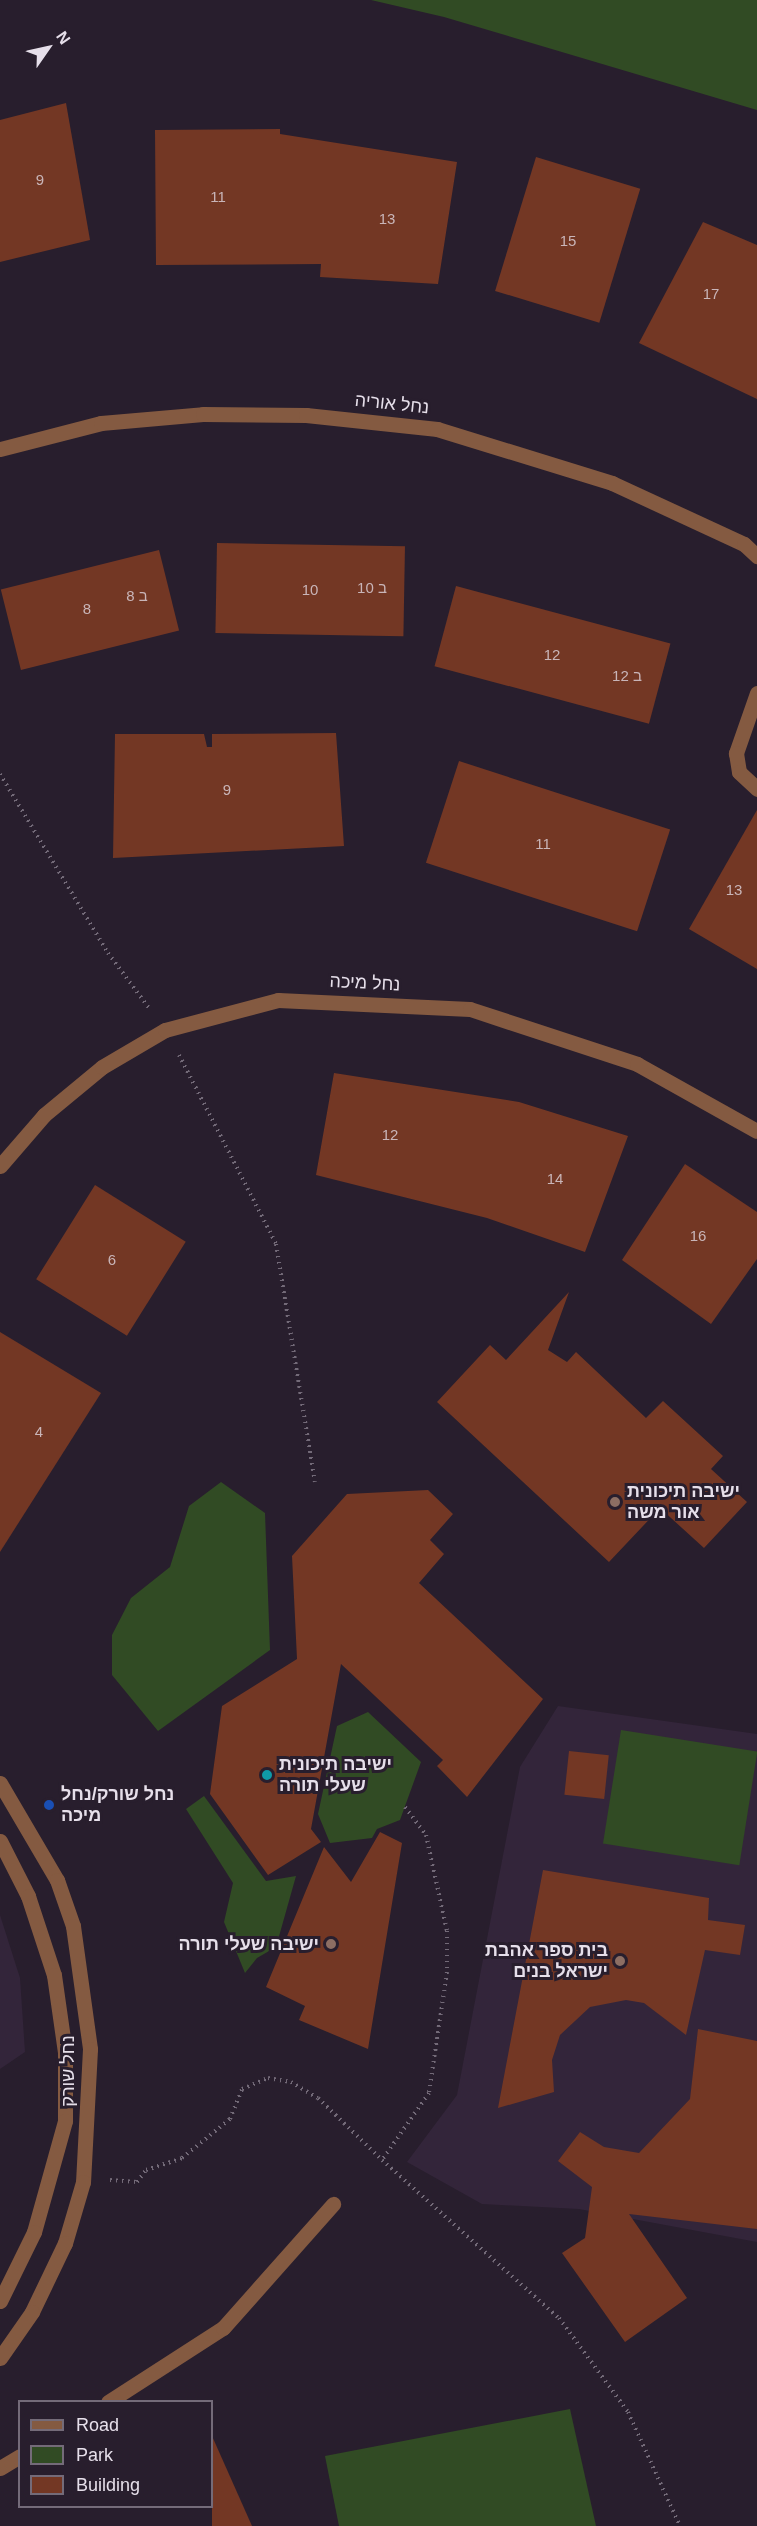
<!DOCTYPE html>
<html>
<head>
<meta charset="utf-8">
<style>
  body { margin:0 }
  #map { position:relative; width:757px; height:2526px; overflow:hidden; background:#281e2d; font-family:Arial,Heebo,sans-serif }
  div>[style] { position:absolute }
  .built>* { inset:0; background:#33253a }
  .green>* { inset:0; background:#314b24; transform-origin:0 0 }
  .building>* { inset:0; background:#733724; transform-origin:0 0 }
  .path>* { height:4px; margin-top:-2px; transform-origin:0; background:repeating-linear-gradient(90deg,#736a78 0 1.5px,transparent 0 6px) }
  .minor>* { height:15px; margin:-7.5px; padding:0 7.5px; transform-origin:7.5px; border-radius:7.5px; background:#845a41 }
  .tertiary>* { height:15px; margin:-7.5px; padding:0 7.5px; transform-origin:7.5px; border-radius:7.5px; background:#845a41 }
  .dots>* { width:16px; height:16px; translate:-50% -50%; box-sizing:border-box; border:3px solid #281e2d; border-radius:50% }
  span { translate:-50% -50%; white-space:nowrap; text-align:center; line-height:1.15; -webkit-text-stroke:6px #281e2d; paint-order:stroke }
  .number-label { font-size:15px; color:#c9b5b8 }
  .number-label span { -webkit-text-stroke-width:0 }
  .street-label { font-size:18px; color:#e6dfea }
  .poi-label { font-size:18px; color:#e6dfea; font-weight:700 }
  .left { translate:0 -50%; text-align:left }
  .right { translate:-100% -50%; text-align:right }
  .legend { position:absolute; left:18px; top:2400px; width:195px; height:108px; box-sizing:border-box; background:#281e2d; border:2px solid #746b79; margin:0; padding:8px 10px; list-style:none; font-size:18px; color:#e6dfea }
  .legend li { display:flex; align-items:center; gap:12px; height:30px }
  .legend b { width:30px; border:2px solid #746b79 }
  .north { position:absolute; left:18px; top:18px; width:60px; height:60px; -webkit-text-stroke:4px #281e2d; paint-order:stroke; rotate:56deg; font-size:16px; font-weight:700; line-height:24px; text-align:center; color:#e6dfea }
  .north::after { content:''; display:block; margin:auto; width:21px; height:27px; background:#e6dfea; clip-path:polygon(50% 0,100% 100%,50% 72%,0 100%) }
</style>
</head>
<body>
<div id="map">
  <div class="built">
    <i style="clip-path:polygon(558px 1706px,757px 1734px,757px 2242px,579px 2209px,482px 2204px,407px 2162px,457px 2095px,520px 1767px)"></i>
    <i style="clip-path:polygon(0 1915px,20px 1978px,25px 2052px,0 2069px)"></i>
  </div>
  <div class="green">
    <i style="clip-path:polygon(371px 0,757px 0,757px 110px,444px 17px)"></i>
    <i style="clip-path:polygon(221px 1482px,265px 1513px,270px 1650px,158px 1731px,112px 1675px,112px 1635px,131px 1598px,170px 1567px,189px 1506px)"></i>
    <i style="clip-path:polygon(368px 1712px,421px 1762px,400px 1820px,377px 1829px,372px 1838px,330px 1843px,318px 1814px,337px 1726px)"></i>
    <i style="left:621px;top:1730px;width:138px;height:115px;rotate:9deg"></i>
    <i style="clip-path:polygon(204px 1796px,266px 1881px,296px 1876px,276px 1947px,257px 1958px,245px 1973px,224px 1922px,233px 1883px,186px 1809px)"></i>
    <i style="clip-path:polygon(570px 2409px,596px 2526px,339px 2526px,325px 2456px)"></i>
  </div>
  <div class="building">
    <i style="clip-path:polygon(66px 103px,90px 240px,0 262px,0 120px)"></i>
    <i style="clip-path:polygon(280px 129px,280px 134px,457px 162px,438px 284px,320px 277px,321px 264px,156px 265px,155px 130px)"></i>
    <i style="left:536px;top:157px;width:109px;height:140px;rotate:17deg"></i>
    <i style="clip-path:polygon(703px 222px,757px 245px,757px 399px,639px 343px)"></i>
    <i style="left:217px;top:543px;width:188px;height:90px;rotate:1deg"></i>
    <i style="left:159px;top:550px;width:83px;height:163px;rotate:76deg"></i>
    <i style="left:456px;top:586px;width:222px;height:83px;rotate:15deg"></i>
    <i style="clip-path:polygon(336px 733px,344px 846px,113px 858px,115px 734px,204px 734px,207px 747px,212px 747px,212px 734px)"></i>
    <i style="left:459px;top:761px;width:222px;height:107px;rotate:18deg"></i>
    <i style="clip-path:polygon(757px 810px,757px 969px,689px 929px)"></i>
    <i style="clip-path:polygon(334px 1073px,519px 1102px,628px 1136px,585px 1252px,487px 1218px,316px 1175px)"></i>
    <i style="clip-path:polygon(685px 1164px,757px 1212px,757px 1259px,711px 1324px,622px 1260px)"></i>
    <i style="left:95px;top:1185px;width:107px;height:111px;rotate:32deg"></i>
    <i style="clip-path:polygon(569px 1292px,548px 1350px,567px 1362px,576px 1352px,646px 1418px,663px 1401px,723px 1456px,711px 1469px,747px 1502px,704px 1548px,660px 1508px,609px 1562px,437px 1402px,490px 1345px,506px 1360px)"></i>
    <i style="clip-path:polygon(0 1332px,101px 1393px,0 1552px)"></i>
    <i style="clip-path:polygon(428px 1490px,453px 1514px,430px 1540px,444px 1554px,419px 1583px,543px 1699px,467px 1797px,437px 1766px,443px 1760px,341px 1664px,311px 1829px,321px 1842px,268px 1875px,210px 1794px,222px 1706px,297px 1659px,292px 1556px,347px 1494px)"></i>
    <i style="left:569px;top:1751px;width:40px;height:44px;rotate:6deg"></i>
    <i style="clip-path:polygon(380px 1832px,402px 1843px,368px 2049px,299px 2020px,305px 2006px,266px 1987px,324px 1847px,351px 1882px)"></i>
    <i style="clip-path:polygon(543px 1870px,709px 1898px,708px 1920px,745px 1925px,740px 1955px,705px 1950px,686px 2035px,644px 2003px,626px 2000px,590px 2007px,560px 2035px,552px 2060px,554px 2092px,498px 2108px)"></i>
    <i style="clip-path:polygon(698px 2029px,757px 2041px,757px 2229px,629px 2214px,687px 2298px,625px 2342px,562px 2253px,585px 2238px,592px 2187px,558px 2161px,580px 2132px,604px 2147px,639px 2153px,690px 2099px)"></i>
    <i style="clip-path:polygon(212px 2436px,252px 2526px,212px 2526px)"></i>
  </div>
  <div class="path">
    <i style="left:0;top:774px;width:209px;rotate:58.9deg"></i>
    <i style="left:108px;top:953px;width:69px;rotate:53.3deg"></i>
    <i style="left:179px;top:1055px;width:212px;rotate:62.8deg"></i>
    <i style="left:276px;top:1244px;width:241px;rotate:80.7deg"></i>
    <i style="left:405px;top:1807px;width:35px;rotate:53deg"></i>
    <i style="left:426px;top:1835px;width:98px;rotate:77.7deg"></i>
    <i style="left:447px;top:1931px;width:41px;rotate:90deg"></i>
    <i style="left:447px;top:1972px;width:122px;rotate:98.5deg"></i>
    <i style="left:429px;top:2093px;width:82px;rotate:125deg"></i>
    <i style="left:382px;top:2160px;width:237px;rotate:41.8deg"></i>
    <i style="left:559px;top:2318px;width:117px;rotate:53.7deg"></i>
    <i style="left:628px;top:2412px;width:125px;rotate:65.5deg"></i>
    <i style="left:110px;top:2180px;width:27px;rotate:4deg"></i>
    <i style="left:137px;top:2182px;width:15px;rotate:-53deg"></i>
    <i style="left:146px;top:2170px;width:38px;rotate:-18deg"></i>
    <i style="left:182px;top:2158px;width:62px;rotate:-39.1deg"></i>
    <i style="left:230px;top:2119px;width:32px;rotate:-68deg"></i>
    <i style="left:242px;top:2089px;width:28px;rotate:-23deg"></i>
    <i style="left:268px;top:2078px;width:23px;rotate:10deg"></i>
    <i style="left:291px;top:2082px;width:31px;rotate:31deg"></i>
    <i style="left:318px;top:2098px;width:89px;rotate:44.1deg"></i>
  </div>
  <div class="minor">
    <i style="left:0;top:449px;width:104px;rotate:-14.4deg"></i>
    <i style="left:101px;top:423px;width:102px;rotate:-5deg"></i>
    <i style="left:203px;top:414px;width:103px;rotate:0.6deg"></i>
    <i style="left:306px;top:415px;width:132px;rotate:6.1deg"></i>
    <i style="left:437px;top:429px;width:183px;rotate:17.1deg"></i>
    <i style="left:612px;top:483px;width:145px;rotate:24.8deg"></i>
    <i style="left:744px;top:544px;width:18px;rotate:43deg"></i>
    <i style="left:757px;top:693px;width:64px;rotate:109.3deg"></i>
    <i style="left:736px;top:753px;width:19px;rotate:81deg"></i>
    <i style="left:739px;top:772px;width:25px;rotate:43deg"></i>
    <i style="left:0;top:1166px;width:67px;rotate:-49.2deg"></i>
    <i style="left:44px;top:1115px;width:75px;rotate:-39.6deg"></i>
    <i style="left:102px;top:1067px;width:73px;rotate:-30.4deg"></i>
    <i style="left:165px;top:1030px;width:117px;rotate:-14.9deg"></i>
    <i style="left:278px;top:1000px;width:192px;rotate:2.7deg"></i>
    <i style="left:470px;top:1009px;width:176px;rotate:18.2deg"></i>
    <i style="left:637px;top:1064px;width:137px;rotate:29.2deg"></i>
    <i style="left:108px;top:2402px;width:137px;rotate:-32.8deg"></i>
    <i style="left:223px;top:2328px;width:166px;rotate:-48.4deg"></i>
    <i style="left:0;top:2468px;width:23px;rotate:-31deg"></i>
  </div>
  <div class="tertiary">
    <i style="left:0;top:1783px;width:113px;rotate:59.6deg"></i>
    <i style="left:57px;top:1880px;width:49px;rotate:70.8deg"></i>
    <i style="left:73px;top:1926px;width:124px;rotate:82.1deg"></i>
    <i style="left:90px;top:2049px;width:133px;rotate:93deg"></i>
    <i style="left:83px;top:2182px;width:64px;rotate:106.4deg"></i>
    <i style="left:65px;top:2243px;width:76px;rotate:115.6deg"></i>
    <i style="left:32px;top:2312px;width:56px;rotate:124.8deg"></i>
    <i style="left:0;top:1841px;width:62px;rotate:63deg"></i>
    <i style="left:28px;top:1896px;width:83px;rotate:71.8deg"></i>
    <i style="left:54px;top:1975px;width:78px;rotate:81.9deg"></i>
    <i style="left:65px;top:2052px;width:69px;rotate:90deg"></i>
    <i style="left:65px;top:2121px;width:115px;rotate:105.6deg"></i>
    <i style="left:34px;top:2232px;width:77px;rotate:116.2deg"></i>
  </div>
  <div class="dots">
    <i style="left:615px;top:1502px;background:#8d6e63"></i>
    <i style="left:267px;top:1775px;background:#0f9aa8"></i>
    <i style="left:49px;top:1805px;background:#1a4fb4"></i>
    <i style="left:331px;top:1944px;background:#8d6e63"></i>
    <i style="left:620px;top:1961px;background:#8d6e63"></i>
  </div>
  <div class="number-label">
    <span style="left:40px;top:180px">9</span>
    <span style="left:218px;top:197px">11</span>
    <span style="left:387px;top:219px">13</span>
    <span style="left:568px;top:241px">15</span>
    <span style="left:711px;top:294px">17</span>
    <span style="left:372px;top:588px">10 ב</span>
    <span style="left:310px;top:590px">10</span>
    <span style="left:137px;top:596px">8 ב</span>
    <span style="left:87px;top:609px">8</span>
    <span style="left:552px;top:655px">12</span>
    <span style="left:627px;top:676px">12 ב</span>
    <span style="left:227px;top:790px">9</span>
    <span style="left:543px;top:844px">11</span>
    <span style="left:734px;top:890px">13</span>
    <span style="left:390px;top:1135px">12</span>
    <span style="left:555px;top:1179px">14</span>
    <span style="left:698px;top:1236px">16</span>
    <span style="left:112px;top:1260px">6</span>
    <span style="left:39px;top:1432px">4</span>
  </div>
  <div class="street-label">
    <span style="left:392px;top:404px;rotate:6deg">נחל אוריה</span>
    <span style="left:365px;top:983px;rotate:3deg">נחל מיכה</span>
    <span style="left:68px;top:2071px;rotate:-90deg">נחל שורק</span>
  </div>
  <div class="poi-label">
    <span class="left" style="left:627px;top:1502px">ישיבה תיכונית<br>אור משה</span>
    <span class="left" style="left:279px;top:1775px">ישיבה תיכונית<br>שעלי תורה</span>
    <span class="left" style="left:61px;top:1805px">נחל שורק/נחל<br>מיכה</span>
    <span class="right" style="left:319px;top:1944px">ישיבה שעלי תורה</span>
    <span class="right" style="left:608px;top:1961px">בית ספר אהבת<br>ישראל בנים</span>
  </div>
  <ul class="legend">
  <li><b style="height:8px;background:#845a41"></b>Road</li>
  <li><b style="height:16px;background:#314b24"></b>Park</li>
  <li><b style="height:16px;background:#733724"></b>Building</li>
  </ul>
  <div class="north">N</div>
</div>
</body>
</html>
